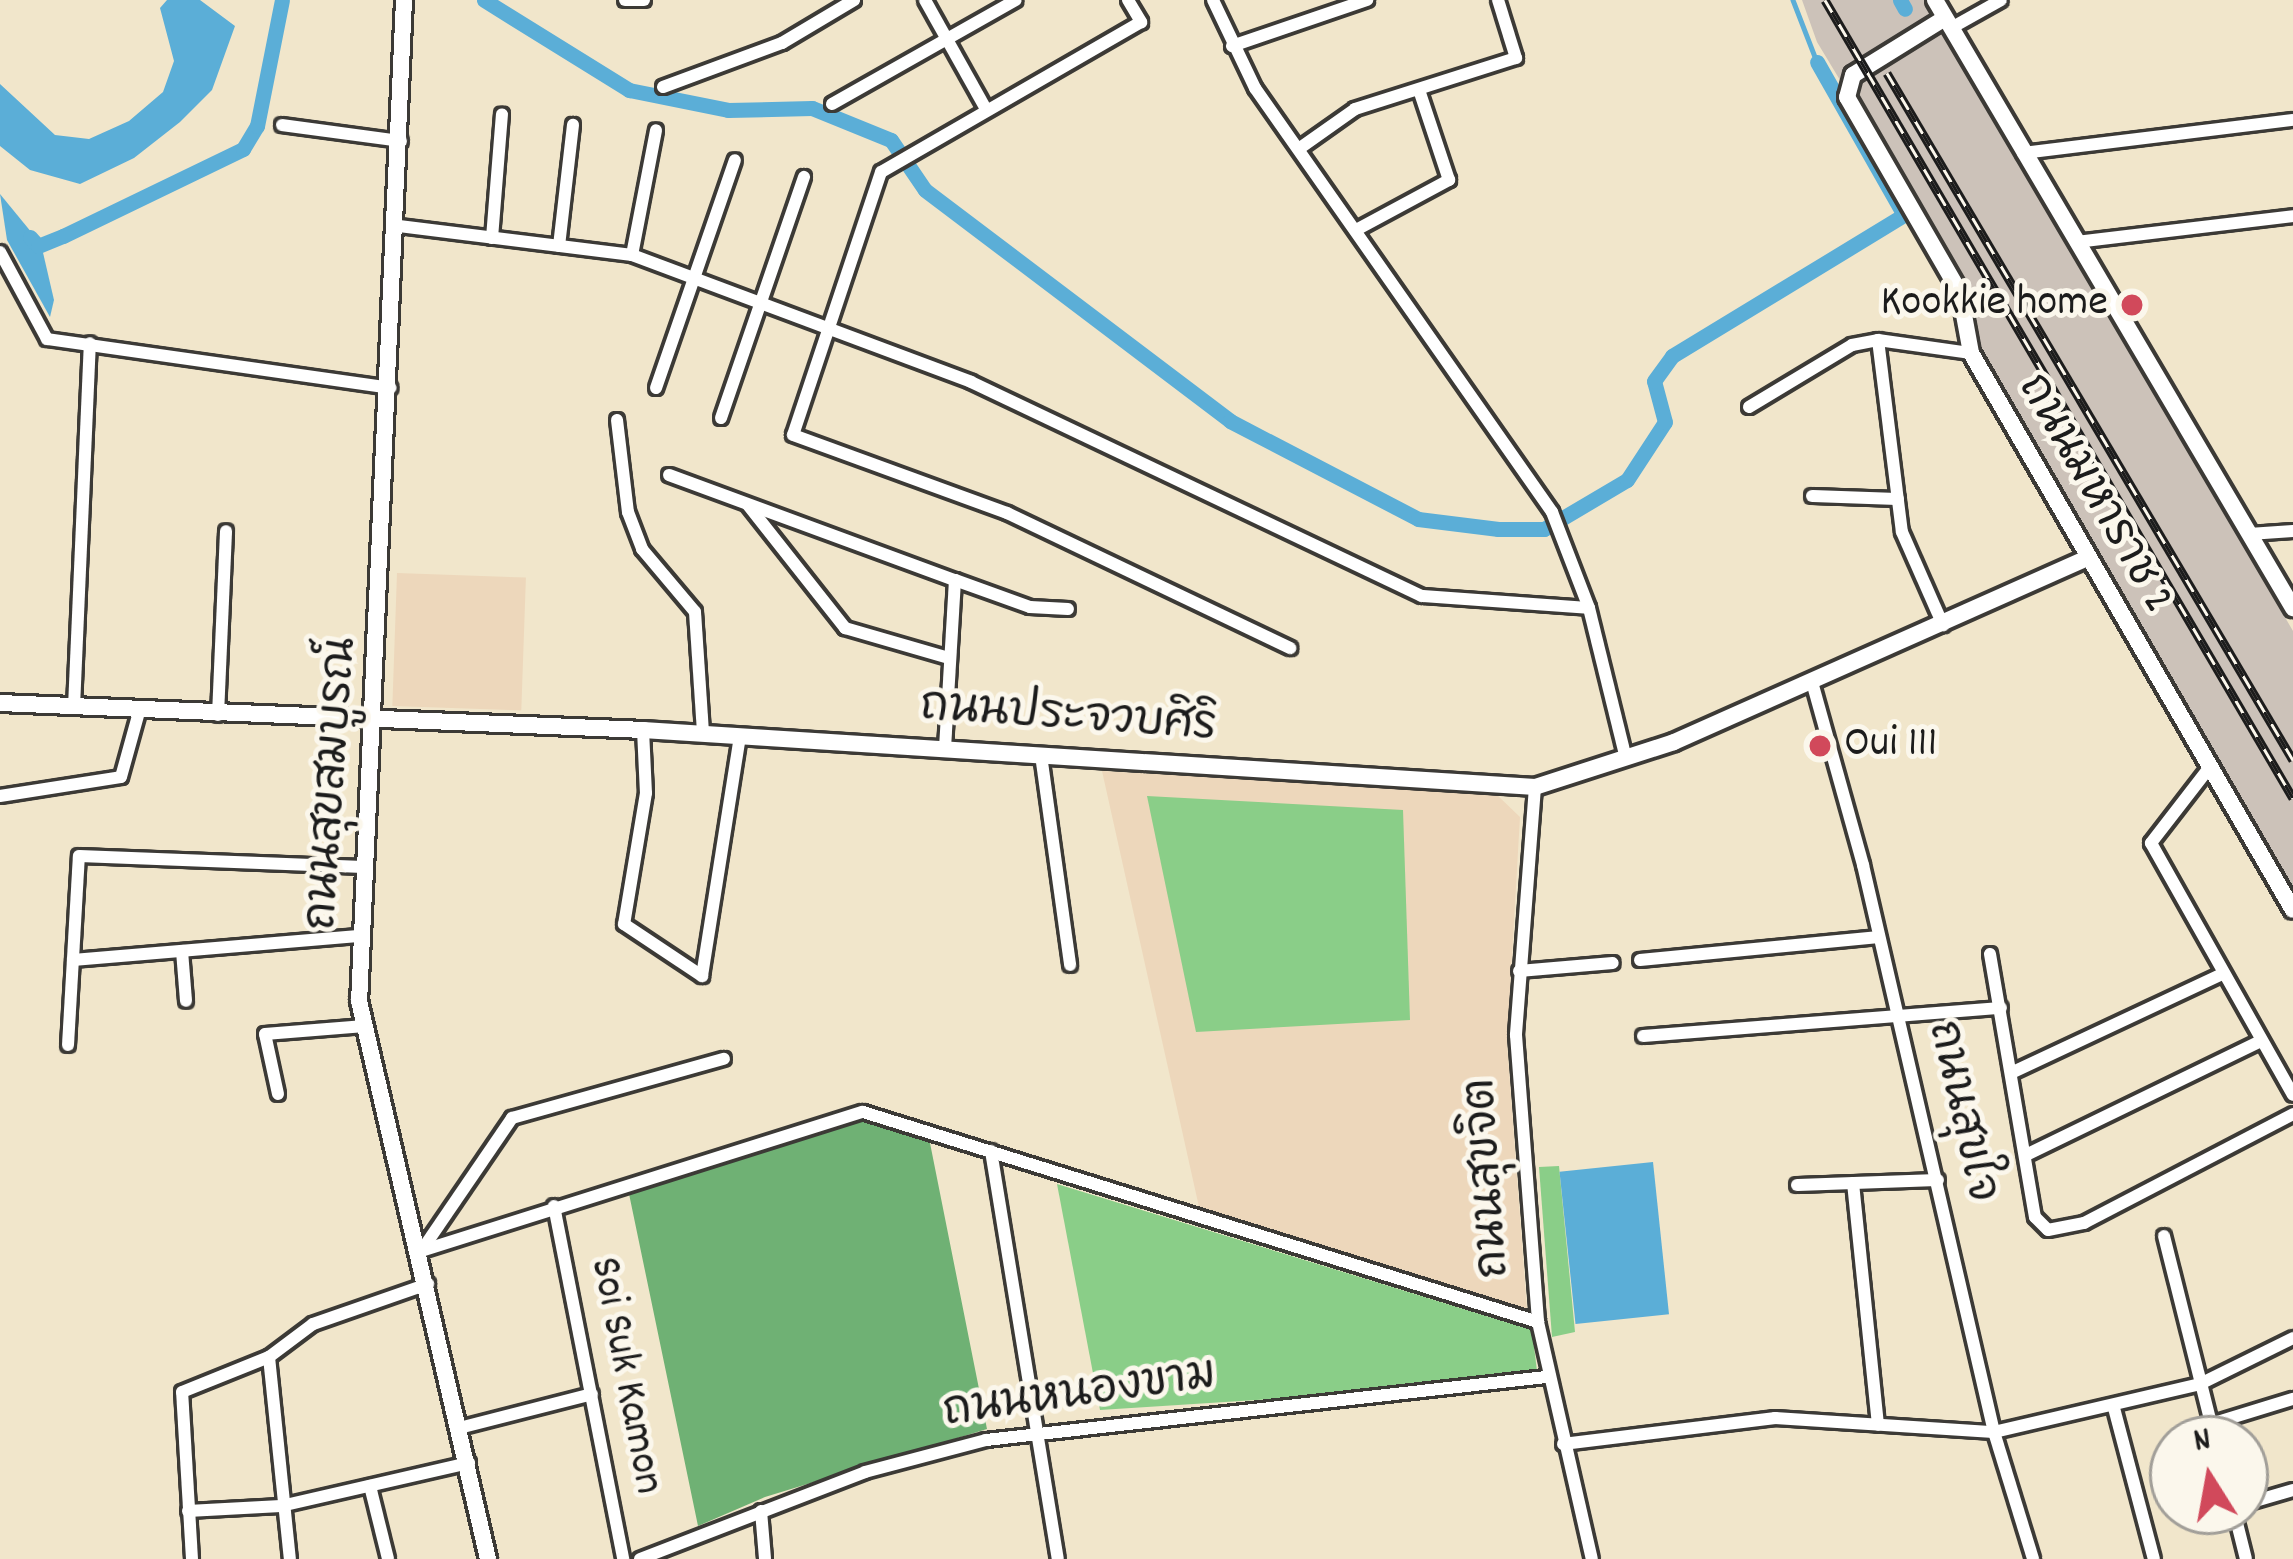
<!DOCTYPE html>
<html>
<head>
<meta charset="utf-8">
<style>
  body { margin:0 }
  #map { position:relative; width:2293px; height:1559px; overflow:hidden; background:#f1e6cb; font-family:Dekko,"Playpen Sans Thai",sans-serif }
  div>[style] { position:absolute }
  .built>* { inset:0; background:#edd7bb; transform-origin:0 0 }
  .industrial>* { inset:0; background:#ccc2b9 }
  .green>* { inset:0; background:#8ace88 }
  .forest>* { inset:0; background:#6fb174 }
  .water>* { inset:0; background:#5baed7; transform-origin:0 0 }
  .stream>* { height:4.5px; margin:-2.25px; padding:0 2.25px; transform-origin:2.25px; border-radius:2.25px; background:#5baed7 }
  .canal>* { height:15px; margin:-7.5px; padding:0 7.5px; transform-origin:7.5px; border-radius:7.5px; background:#5baed7 }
  .roads { filter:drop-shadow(3px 0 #3c3a36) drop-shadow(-3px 0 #3c3a36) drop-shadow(0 3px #3c3a36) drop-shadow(0 -3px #3c3a36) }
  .street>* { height:12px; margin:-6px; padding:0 6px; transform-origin:6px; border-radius:6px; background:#fff }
  .secondary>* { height:16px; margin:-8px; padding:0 8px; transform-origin:8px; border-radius:8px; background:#fff }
  .rail>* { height:9px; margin-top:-4.5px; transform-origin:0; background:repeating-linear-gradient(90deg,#fbf7ec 0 14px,#1c1c1c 0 28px); box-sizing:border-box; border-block:3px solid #1c1c1c }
  .dots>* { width:33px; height:33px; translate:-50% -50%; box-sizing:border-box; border:6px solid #fbf7ec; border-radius:50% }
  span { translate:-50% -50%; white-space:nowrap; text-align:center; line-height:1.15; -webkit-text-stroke:10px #fbf7ec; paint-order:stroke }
  .poi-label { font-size:45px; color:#1c1c1c }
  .right { translate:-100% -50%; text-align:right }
  .left { translate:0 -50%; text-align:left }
  .street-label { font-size:45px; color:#1c1c1c }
  .north { position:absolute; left:2149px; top:1415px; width:120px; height:120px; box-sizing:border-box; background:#fbf7ec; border:3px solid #a29f99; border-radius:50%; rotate:349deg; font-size:33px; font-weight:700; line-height:48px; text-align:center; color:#1c1c1c }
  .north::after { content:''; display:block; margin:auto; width:42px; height:54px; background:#d1495b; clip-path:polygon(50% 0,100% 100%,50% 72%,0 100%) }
</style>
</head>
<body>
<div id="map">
  <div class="built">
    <i style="left:397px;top:573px;width:129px;height:133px;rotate:2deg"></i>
    <i style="clip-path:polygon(1102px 771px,1495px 793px,1520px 817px,1507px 1043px,1527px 1311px,1199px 1207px)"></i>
  </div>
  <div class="industrial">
    <i style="clip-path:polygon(1802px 0,1927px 0,2293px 631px,2293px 888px,1984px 360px,1968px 292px,1817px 42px)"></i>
  </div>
  <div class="green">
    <i style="clip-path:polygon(1147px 796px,1403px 810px,1410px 1020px,1196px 1032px)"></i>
    <i style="clip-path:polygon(1559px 1166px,1575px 1332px,1552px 1337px,1539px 1167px)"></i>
    <i style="clip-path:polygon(1057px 1184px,1532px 1330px,1537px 1371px,1443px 1388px,1100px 1410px)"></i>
  </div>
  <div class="forest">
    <i style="clip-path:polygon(862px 1118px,929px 1138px,987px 1429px,765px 1497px,698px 1526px,628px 1189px)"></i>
  </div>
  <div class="water">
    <i style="clip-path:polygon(167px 0,200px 0,235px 26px,212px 90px,180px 122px,134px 158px,80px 184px,30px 170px,0 146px,0 84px,55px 135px,89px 139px,129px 121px,163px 92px,174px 61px,160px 8px)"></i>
    <i style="clip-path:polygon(0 194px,41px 244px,54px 300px,50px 317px,7px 240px)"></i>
    <i style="left:1653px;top:1162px;width:153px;height:94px;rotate:84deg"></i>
  </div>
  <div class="stream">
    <i style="left:1793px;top:0;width:66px;rotate:68.8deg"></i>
  </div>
  <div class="canal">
    <i style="left:484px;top:0;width:171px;rotate:31.8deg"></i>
    <i style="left:629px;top:90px;width:101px;rotate:11.4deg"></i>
    <i style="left:728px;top:110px;width:84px;rotate:-1.4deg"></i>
    <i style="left:812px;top:108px;width:85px;rotate:22.1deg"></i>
    <i style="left:891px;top:140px;width:60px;rotate:55.8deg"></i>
    <i style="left:925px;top:190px;width:383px;rotate:37.1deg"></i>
    <i style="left:1230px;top:421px;width:212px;rotate:27.5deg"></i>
    <i style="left:1418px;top:519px;width:81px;rotate:7.1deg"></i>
    <i style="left:1498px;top:529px;width:46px"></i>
    <i style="left:1544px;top:529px;width:96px;rotate:-30.6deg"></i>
    <i style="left:1627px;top:480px;width:69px;rotate:-56.8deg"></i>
    <i style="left:1665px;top:422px;width:42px;rotate:-105deg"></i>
    <i style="left:1654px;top:381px;width:31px;rotate:-54deg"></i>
    <i style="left:1672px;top:356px;width:271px;rotate:-31.3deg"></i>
    <i style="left:1904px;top:215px;width:176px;rotate:-119.6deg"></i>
    <i style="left:1900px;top:0;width:10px;rotate:61deg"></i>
    <i style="left:30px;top:237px;width:12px;rotate:48deg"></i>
    <i style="left:38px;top:246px;width:27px;rotate:-22deg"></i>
    <i style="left:63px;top:236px;width:200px;rotate:-25.8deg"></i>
    <i style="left:243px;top:149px;width:27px;rotate:-59deg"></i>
    <i style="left:257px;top:126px;width:128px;rotate:-78.8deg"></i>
  </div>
  <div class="roads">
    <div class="street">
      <i style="left:625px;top:0;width:19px"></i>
      <i style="left:925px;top:0;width:125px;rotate:60.8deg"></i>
      <i style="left:1128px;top:0;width:26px;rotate:59deg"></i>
      <i style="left:1141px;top:22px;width:300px;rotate:150deg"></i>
      <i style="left:881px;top:172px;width:277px;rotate:108.5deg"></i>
      <i style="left:793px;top:435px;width:228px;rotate:20deg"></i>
      <i style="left:1007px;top:513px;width:314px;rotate:25.5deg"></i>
      <i style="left:1213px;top:0;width:98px;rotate:64.5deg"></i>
      <i style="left:1255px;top:88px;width:518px;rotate:54.99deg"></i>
      <i style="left:1552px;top:512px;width:103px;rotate:68.9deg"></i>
      <i style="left:1589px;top:608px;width:155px;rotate:76.2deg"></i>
      <i style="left:1951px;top:28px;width:57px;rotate:-29.2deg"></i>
      <i style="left:1232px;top:46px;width:143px;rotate:-18.8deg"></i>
      <i style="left:663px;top:87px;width:127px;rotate:-20.3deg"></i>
      <i style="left:782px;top:43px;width:84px;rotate:-30.8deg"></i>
      <i style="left:832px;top:104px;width:211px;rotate:-29.5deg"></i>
      <i style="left:282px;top:125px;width:120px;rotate:7.7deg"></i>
      <i style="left:1300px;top:148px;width:67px;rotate:-35.3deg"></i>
      <i style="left:1355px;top:109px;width:169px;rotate:-17.6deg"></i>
      <i style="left:1516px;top:58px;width:61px;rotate:-107.2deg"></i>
      <i style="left:2023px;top:153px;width:272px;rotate:-7deg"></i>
      <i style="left:399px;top:226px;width:235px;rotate:7.1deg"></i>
      <i style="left:632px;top:255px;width:362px;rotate:20.5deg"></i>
      <i style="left:971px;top:382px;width:499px;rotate:25.4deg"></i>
      <i style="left:1422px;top:596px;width:167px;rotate:4.1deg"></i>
      <i style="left:1356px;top:230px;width:106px;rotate:-28.3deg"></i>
      <i style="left:1449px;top:180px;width:95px;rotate:-108.4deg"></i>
      <i style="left:492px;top:238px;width:124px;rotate:-85.4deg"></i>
      <i style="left:2076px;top:242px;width:219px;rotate:-6.8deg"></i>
      <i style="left:559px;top:246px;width:122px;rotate:-83.4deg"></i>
      <i style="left:0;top:252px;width:99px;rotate:61.6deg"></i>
      <i style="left:47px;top:339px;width:347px;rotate:8.1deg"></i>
      <i style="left:632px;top:255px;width:127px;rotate:-79.1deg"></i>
      <i style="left:1878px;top:340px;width:193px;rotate:82.9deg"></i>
      <i style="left:1902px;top:532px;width:102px;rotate:66.2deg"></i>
      <i style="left:656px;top:388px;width:241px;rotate:-70.9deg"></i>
      <i style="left:1749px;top:407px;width:120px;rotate:-31deg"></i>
      <i style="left:1852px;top:345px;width:26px;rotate:-11deg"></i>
      <i style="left:1878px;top:340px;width:94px;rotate:8deg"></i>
      <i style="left:721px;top:418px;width:255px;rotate:-71deg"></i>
      <i style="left:617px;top:420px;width:93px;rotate:83.2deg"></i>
      <i style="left:628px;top:512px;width:40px;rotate:69deg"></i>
      <i style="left:642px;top:549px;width:82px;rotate:49.9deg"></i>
      <i style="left:695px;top:612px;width:122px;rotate:86.2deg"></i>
      <i style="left:669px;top:475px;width:305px;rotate:20.2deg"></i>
      <i style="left:955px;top:580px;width:168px;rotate:93.4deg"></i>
      <i style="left:1812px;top:496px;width:86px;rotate:2deg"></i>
      <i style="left:748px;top:505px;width:157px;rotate:51.7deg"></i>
      <i style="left:845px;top:628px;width:108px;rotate:16.1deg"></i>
      <i style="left:2249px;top:534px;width:44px;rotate:-3.9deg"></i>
      <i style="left:955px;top:580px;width:80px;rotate:19.8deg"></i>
      <i style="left:1030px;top:607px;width:38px;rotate:3deg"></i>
      <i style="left:1812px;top:682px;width:190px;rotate:74.4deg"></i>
      <i style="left:1863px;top:865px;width:582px;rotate:76.99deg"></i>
      <i style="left:1994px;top:1432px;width:133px;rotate:72.9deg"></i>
      <i style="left:74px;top:707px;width:364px;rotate:-87.5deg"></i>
      <i style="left:218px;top:715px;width:184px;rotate:-87.5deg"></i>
      <i style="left:643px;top:730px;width:63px;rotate:87.3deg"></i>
      <i style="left:646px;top:793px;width:133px;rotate:99.5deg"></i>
      <i style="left:624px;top:924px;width:94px;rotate:33.7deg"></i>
      <i style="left:702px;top:976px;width:243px;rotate:-81deg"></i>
      <i style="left:1041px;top:755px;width:212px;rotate:82.1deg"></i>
      <i style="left:2209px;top:768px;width:95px;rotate:127.7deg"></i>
      <i style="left:2151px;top:843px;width:289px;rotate:60.6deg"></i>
      <i style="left:1535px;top:787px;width:249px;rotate:94.4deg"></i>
      <i style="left:1516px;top:1035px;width:288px;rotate:85.6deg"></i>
      <i style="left:1538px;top:1322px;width:243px;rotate:77.2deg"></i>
      <i style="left:0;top:796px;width:122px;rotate:-8.9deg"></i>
      <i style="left:121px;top:777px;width:67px;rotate:-74.5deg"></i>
      <i style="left:182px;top:951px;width:50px;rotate:85.4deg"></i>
      <i style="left:1990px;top:954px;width:267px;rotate:80.3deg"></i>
      <i style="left:2035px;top:1217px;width:18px;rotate:45deg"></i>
      <i style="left:2048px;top:1230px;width:37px;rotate:-11deg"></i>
      <i style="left:2084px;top:1223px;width:236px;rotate:-27.5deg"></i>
      <i style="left:73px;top:960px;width:289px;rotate:-4.8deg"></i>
      <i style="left:1640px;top:960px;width:240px;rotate:-5.5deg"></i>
      <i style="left:1519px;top:971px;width:94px;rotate:-4.9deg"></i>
      <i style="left:1643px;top:1036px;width:359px;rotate:-4.5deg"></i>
      <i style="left:68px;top:1045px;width:189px;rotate:-86.7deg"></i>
      <i style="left:79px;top:856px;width:285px;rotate:2.2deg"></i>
      <i style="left:2011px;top:1073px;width:233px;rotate:-25.1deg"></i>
      <i style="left:278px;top:1094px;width:61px;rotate:-102.2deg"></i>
      <i style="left:265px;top:1034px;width:100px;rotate:-4.6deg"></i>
      <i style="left:991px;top:1151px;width:413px;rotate:80.7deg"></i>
      <i style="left:2026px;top:1155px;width:261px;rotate:-25.9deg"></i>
      <i style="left:1853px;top:1183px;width:243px;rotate:84.1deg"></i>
      <i style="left:1797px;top:1185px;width:141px;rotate:-2deg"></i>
      <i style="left:554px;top:1206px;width:360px;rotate:78.9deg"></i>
      <i style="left:2164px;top:1236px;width:209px;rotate:75.9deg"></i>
      <i style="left:422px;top:1250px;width:160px;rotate:-55.7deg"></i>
      <i style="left:512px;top:1118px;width:220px;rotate:-15.6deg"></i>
      <i style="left:421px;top:1251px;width:463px;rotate:-17.5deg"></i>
      <i style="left:863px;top:1112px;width:707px;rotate:17.28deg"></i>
      <i style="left:269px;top:1357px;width:203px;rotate:84.1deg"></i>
      <i style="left:2114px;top:1408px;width:156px;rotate:75.2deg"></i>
      <i style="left:2211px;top:1424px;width:86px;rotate:-17deg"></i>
      <i style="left:463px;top:1427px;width:133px;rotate:-14.3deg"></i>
      <i style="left:1563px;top:1444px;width:214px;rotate:-7deg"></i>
      <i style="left:1775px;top:1418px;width:219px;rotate:3.7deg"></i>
      <i style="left:1994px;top:1432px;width:212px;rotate:-13.1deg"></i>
      <i style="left:2200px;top:1384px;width:104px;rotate:-26.3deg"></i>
      <i style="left:370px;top:1486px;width:75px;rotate:76.1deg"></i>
      <i style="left:2245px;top:1504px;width:50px;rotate:-16.3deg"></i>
      <i style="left:188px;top:1511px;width:93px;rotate:-3.1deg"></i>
      <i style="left:281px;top:1506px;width:193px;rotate:-12.9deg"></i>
      <i style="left:761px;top:1511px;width:48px;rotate:85.2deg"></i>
      <i style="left:2234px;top:1511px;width:49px;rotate:76deg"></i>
      <i style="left:192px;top:1559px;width:167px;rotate:-93.4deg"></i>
      <i style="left:182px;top:1392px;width:94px;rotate:-21.9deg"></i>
      <i style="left:269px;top:1357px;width:55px;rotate:-36.9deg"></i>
      <i style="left:313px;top:1324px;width:122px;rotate:-19.2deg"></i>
      <i style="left:640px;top:1559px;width:241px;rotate:-21.1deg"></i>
      <i style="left:865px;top:1472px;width:125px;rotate:-14.8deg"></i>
      <i style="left:986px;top:1440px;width:564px;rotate:-6.42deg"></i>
    </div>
    <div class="secondary">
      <i style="left:404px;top:0;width:1002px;rotate:92.57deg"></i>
      <i style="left:359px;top:1001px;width:573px;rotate:76.98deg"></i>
      <i style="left:1935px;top:0;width:706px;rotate:59.51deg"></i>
      <i style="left:1945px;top:18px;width:108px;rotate:148.2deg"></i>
      <i style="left:1853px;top:75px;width:23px;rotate:105deg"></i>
      <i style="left:1847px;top:97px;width:226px;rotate:60deg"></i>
      <i style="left:1960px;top:293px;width:61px;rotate:79.6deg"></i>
      <i style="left:1971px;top:353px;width:643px;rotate:59.97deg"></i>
      <i style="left:0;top:703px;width:644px;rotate:2.4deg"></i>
      <i style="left:643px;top:730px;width:894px;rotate:3.66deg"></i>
      <i style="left:1535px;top:787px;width:146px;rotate:-17.9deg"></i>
      <i style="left:1674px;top:742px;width:450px;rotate:-24deg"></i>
    </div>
  </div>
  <div class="rail">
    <i style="left:1825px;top:0;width:925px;rotate:59.61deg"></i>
    <i style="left:1887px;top:73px;width:798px;rotate:59.42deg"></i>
  </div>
  <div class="dots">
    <i style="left:2132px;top:305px;background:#d1495b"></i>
    <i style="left:1820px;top:746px;background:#d1495b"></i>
  </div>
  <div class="poi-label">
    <span class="right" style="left:2108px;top:305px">Kookkie home</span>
    <span class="left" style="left:1844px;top:746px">Oui 111</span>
  </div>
  <div class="street-label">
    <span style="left:2093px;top:495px;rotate:60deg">ถนนมหาราช 2</span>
    <span style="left:1068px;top:720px;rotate:4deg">ถนนประจวบศิริ</span>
    <span style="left:335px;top:784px;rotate:-86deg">ถนนสุขสมบูรณ์</span>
    <span style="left:1959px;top:1112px;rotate:77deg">ถนนสุขใจ</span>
    <span style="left:1491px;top:1178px;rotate:-94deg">ถนนสุขจิต</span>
    <span style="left:624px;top:1376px;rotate:79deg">Soi Suk Kamon</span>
    <span style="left:1080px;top:1397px;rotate:-8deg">ถนนหนองขาม</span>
  </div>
  <div class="north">N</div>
</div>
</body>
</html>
